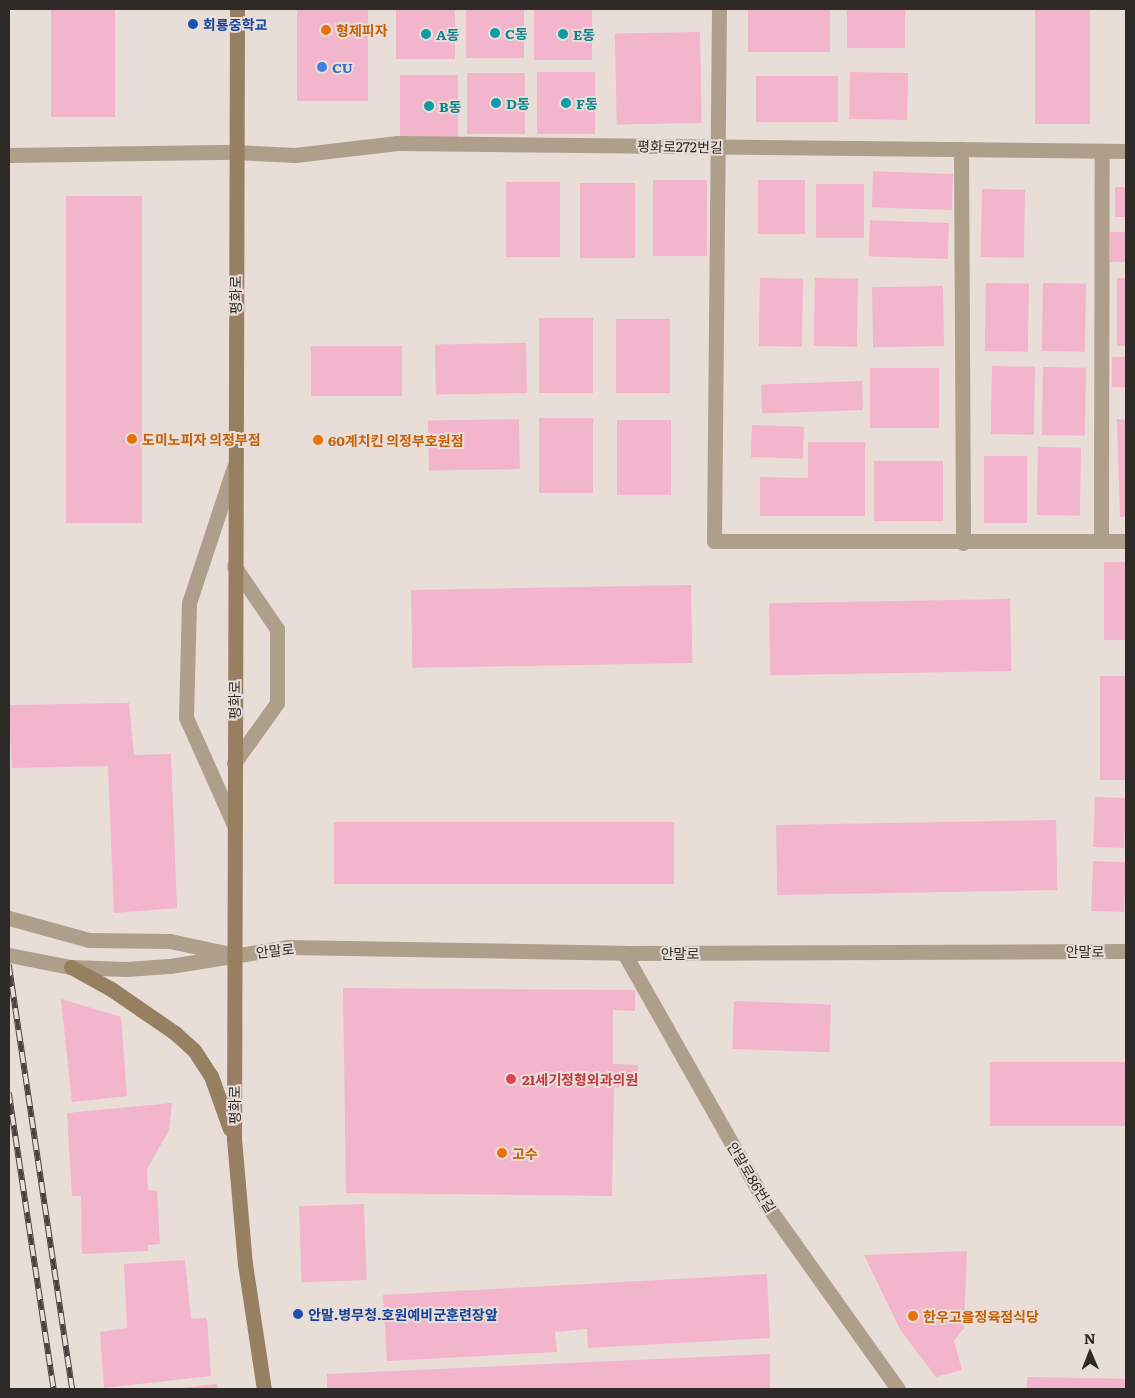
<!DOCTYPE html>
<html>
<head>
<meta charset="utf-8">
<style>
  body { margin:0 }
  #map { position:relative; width:1135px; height:1398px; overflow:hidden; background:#e9ddd7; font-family:Literata,"Noto Sans KR",serif }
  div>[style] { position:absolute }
  .building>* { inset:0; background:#f2b5cb; transform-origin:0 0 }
  .lane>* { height:15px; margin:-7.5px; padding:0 7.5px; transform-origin:7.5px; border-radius:7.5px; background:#af9f8a }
  .street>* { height:15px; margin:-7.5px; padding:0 7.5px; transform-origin:7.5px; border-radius:7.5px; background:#af9f8a }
  .secondary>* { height:15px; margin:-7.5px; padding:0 7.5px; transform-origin:7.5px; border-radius:7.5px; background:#977f61 }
  .rail>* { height:5.5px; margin-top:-2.75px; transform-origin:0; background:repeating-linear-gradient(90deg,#e9ddd7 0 11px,#484340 0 22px); box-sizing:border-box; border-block:1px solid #484340 }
  .dots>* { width:14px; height:14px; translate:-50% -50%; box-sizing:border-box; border:2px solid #e9ddd7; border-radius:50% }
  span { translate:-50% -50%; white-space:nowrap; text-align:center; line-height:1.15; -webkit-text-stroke:4px #e9ddd7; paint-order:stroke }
  .transit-label { font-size:14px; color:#164399; font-weight:700 }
  .left { translate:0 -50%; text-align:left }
  .food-label { font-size:14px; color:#c56008; font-weight:700 }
  .culture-label { font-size:14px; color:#0d838f; font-weight:700 }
  .shop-label { font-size:14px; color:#366cbe; font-weight:700 }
  .street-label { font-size:14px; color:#2e2a27 }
  .health-label { font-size:14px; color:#be3a42; font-weight:700 }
  .frame { position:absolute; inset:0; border:10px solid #2e2a27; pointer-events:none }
  .north { position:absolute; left:1065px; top:1328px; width:50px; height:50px; -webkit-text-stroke:4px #e9ddd7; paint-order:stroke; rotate:359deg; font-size:14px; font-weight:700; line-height:20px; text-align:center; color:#2e2a27 }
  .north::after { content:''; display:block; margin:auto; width:18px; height:22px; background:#2e2a27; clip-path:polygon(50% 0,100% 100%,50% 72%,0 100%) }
</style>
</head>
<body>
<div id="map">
  <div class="building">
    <i style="left:51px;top:9px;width:64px;height:108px"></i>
    <i style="left:297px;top:9px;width:71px;height:92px"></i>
    <i style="left:396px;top:9px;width:59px;height:50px"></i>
    <i style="left:466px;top:9px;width:58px;height:49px"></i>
    <i style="left:534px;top:9px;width:58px;height:51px"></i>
    <i style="left:748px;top:9px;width:82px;height:43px"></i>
    <i style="left:847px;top:9px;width:58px;height:39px"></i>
    <i style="left:1035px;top:9px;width:55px;height:115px"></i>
    <i style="left:700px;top:32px;width:91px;height:85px;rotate:89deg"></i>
    <i style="left:595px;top:72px;width:62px;height:58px;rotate:90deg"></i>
    <i style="left:850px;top:72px;width:58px;height:47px;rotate:1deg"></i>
    <i style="left:467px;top:73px;width:58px;height:61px"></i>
    <i style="left:458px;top:75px;width:62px;height:58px;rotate:90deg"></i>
    <i style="left:838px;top:76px;width:46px;height:82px;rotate:90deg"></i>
    <i style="left:953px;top:174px;width:36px;height:80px;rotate:92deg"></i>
    <i style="left:653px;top:180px;width:54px;height:76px"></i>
    <i style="left:758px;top:180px;width:47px;height:54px"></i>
    <i style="left:506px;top:182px;width:54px;height:75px"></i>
    <i style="left:580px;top:183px;width:55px;height:75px"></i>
    <i style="left:816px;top:184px;width:48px;height:54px"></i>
    <i style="left:1115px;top:187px;width:11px;height:30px"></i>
    <i style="left:982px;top:189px;width:43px;height:68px;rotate:1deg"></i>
    <i style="left:66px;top:196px;width:76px;height:327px"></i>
    <i style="left:949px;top:223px;width:36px;height:79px;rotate:92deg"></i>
    <i style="left:1110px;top:232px;width:16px;height:30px"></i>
    <i style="left:760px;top:278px;width:43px;height:68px;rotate:1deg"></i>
    <i style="left:815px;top:278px;width:43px;height:68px;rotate:1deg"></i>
    <i style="left:1117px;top:278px;width:9px;height:68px"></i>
    <i style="left:986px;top:283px;width:43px;height:68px;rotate:1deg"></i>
    <i style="left:1043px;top:283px;width:43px;height:68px;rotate:1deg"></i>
    <i style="left:943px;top:286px;width:60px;height:71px;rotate:89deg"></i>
    <i style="left:539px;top:318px;width:54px;height:75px"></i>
    <i style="left:616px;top:319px;width:54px;height:74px"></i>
    <i style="left:526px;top:343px;width:50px;height:91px;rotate:89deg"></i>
    <i style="left:311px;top:346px;width:91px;height:50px"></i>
    <i style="left:1112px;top:357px;width:14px;height:30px"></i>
    <i style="left:992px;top:366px;width:43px;height:68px;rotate:1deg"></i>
    <i style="left:1043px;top:367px;width:43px;height:68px;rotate:1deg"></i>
    <i style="left:939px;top:368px;width:60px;height:69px;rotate:90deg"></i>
    <i style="left:862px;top:381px;width:29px;height:101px;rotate:88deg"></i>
    <i style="left:539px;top:418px;width:54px;height:75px"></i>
    <i style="left:519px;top:419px;width:50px;height:91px;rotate:89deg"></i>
    <i style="clip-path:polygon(1117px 419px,1126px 420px,1126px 517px,1120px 517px)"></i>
    <i style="left:617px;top:420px;width:54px;height:75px"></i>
    <i style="left:752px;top:425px;width:52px;height:32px;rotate:2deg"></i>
    <i style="clip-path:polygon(808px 442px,865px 442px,865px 516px,760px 516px,760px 477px,808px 478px)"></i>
    <i style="left:1038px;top:447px;width:43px;height:68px;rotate:1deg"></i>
    <i style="left:984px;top:456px;width:43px;height:67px"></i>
    <i style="left:943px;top:461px;width:60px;height:69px;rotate:90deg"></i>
    <i style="left:1104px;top:562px;width:22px;height:78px"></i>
    <i style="left:691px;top:585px;width:78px;height:280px;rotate:89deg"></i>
    <i style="left:1010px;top:599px;width:72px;height:241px;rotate:89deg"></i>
    <i style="left:1126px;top:676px;width:104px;height:26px;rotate:90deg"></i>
    <i style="clip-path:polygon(129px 703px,134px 755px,171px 754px,177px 908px,114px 913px,108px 766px,12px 768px,9px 705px)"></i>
    <i style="left:1095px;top:797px;width:31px;height:50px;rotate:2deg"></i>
    <i style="left:1056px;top:820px;width:70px;height:280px;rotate:89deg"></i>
    <i style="left:334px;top:822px;width:340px;height:62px"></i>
    <i style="left:1093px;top:861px;width:33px;height:50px;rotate:2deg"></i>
    <i style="clip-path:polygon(343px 988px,635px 990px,635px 1011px,613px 1010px,613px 1064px,638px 1065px,638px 1088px,614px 1087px,612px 1196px,346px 1193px)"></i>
    <i style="clip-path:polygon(61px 999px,121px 1017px,127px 1096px,72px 1102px)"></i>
    <i style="left:734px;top:1001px;width:97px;height:48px;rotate:2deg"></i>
    <i style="left:1126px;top:1062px;width:64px;height:136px;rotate:90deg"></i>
    <i style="clip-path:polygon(172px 1103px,169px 1130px,147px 1169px,148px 1190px,157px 1191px,160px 1244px,148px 1245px,148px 1251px,82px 1254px,81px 1196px,72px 1196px,67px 1113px)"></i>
    <i style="left:364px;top:1204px;width:76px;height:65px;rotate:88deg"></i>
    <i style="clip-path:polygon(967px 1251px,964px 1328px,954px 1341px,962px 1370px,936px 1377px,901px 1331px,864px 1255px)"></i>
    <i style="clip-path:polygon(185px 1260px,191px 1319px,207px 1318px,211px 1376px,104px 1388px,100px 1332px,127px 1328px,124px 1264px)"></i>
    <i style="clip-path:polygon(767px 1274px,770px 1338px,588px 1348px,587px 1329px,555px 1332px,557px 1352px,387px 1361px,383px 1295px)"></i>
    <i style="clip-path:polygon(770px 1354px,770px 1389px,327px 1389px,327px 1374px)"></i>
    <i style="left:1027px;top:1377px;width:99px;height:12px;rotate:1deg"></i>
    <i style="clip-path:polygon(217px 1384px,218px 1389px,180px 1389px,180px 1388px)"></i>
  </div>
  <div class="lane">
    <i style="left:9px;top:155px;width:226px;rotate:-0.8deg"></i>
    <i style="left:234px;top:763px;width:74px;rotate:-54.4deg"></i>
    <i style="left:277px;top:703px;width:74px;rotate:-90deg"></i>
    <i style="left:277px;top:629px;width:76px;rotate:-124.3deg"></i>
    <i style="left:234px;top:825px;width:118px;rotate:-114deg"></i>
    <i style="left:186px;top:717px;width:114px;rotate:-88.5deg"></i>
    <i style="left:189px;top:603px;width:143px;rotate:-71.7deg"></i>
  </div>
  <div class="street">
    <i style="left:719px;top:9px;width:532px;rotate:90.54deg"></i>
    <i style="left:714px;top:541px;width:412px"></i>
    <i style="left:961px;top:149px;width:394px;rotate:89.7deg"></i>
    <i style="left:235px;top:152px;width:60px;rotate:2.9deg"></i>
    <i style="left:295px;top:155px;width:103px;rotate:-6.7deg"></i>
    <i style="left:397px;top:143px;width:729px;rotate:0.63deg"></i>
    <i style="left:1101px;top:541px;width:390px;rotate:-89.9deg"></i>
    <i style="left:9px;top:918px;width:83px;rotate:15.4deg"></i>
    <i style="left:89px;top:940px;width:81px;rotate:0.7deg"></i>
    <i style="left:170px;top:941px;width:56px;rotate:12.3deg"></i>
    <i style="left:624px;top:953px;width:288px;rotate:60.5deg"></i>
    <i style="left:766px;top:1204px;width:227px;rotate:54.5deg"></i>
    <i style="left:9px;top:955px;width:63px;rotate:11deg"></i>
    <i style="left:71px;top:967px;width:54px;rotate:2.1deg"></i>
    <i style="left:125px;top:969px;width:45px;rotate:-3.8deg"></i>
    <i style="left:170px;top:966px;width:120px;rotate:-9.1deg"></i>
    <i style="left:288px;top:947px;width:336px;rotate:1deg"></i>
    <i style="left:624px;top:953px;width:502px;rotate:-0.23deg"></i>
  </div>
  <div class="secondary">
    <i style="left:237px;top:9px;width:1130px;rotate:90.15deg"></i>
    <i style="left:234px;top:1139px;width:125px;rotate:85deg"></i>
    <i style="left:245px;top:1264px;width:126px;rotate:81.4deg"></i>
    <i style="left:71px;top:967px;width:46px;rotate:28.8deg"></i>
    <i style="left:111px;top:989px;width:78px;rotate:34.5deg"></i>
    <i style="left:175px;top:1033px;width:25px;rotate:42deg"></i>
    <i style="left:194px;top:1050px;width:31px;rotate:57deg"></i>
    <i style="left:211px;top:1076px;width:56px;rotate:70.3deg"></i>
  </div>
  <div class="rail">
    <i style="left:9px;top:965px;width:429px;rotate:81.5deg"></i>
    <i style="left:9px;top:1093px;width:299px;rotate:81.4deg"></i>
  </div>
  <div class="dots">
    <i style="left:193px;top:24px;background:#1a4fb4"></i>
    <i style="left:326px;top:30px;background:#e8710a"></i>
    <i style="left:495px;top:33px;background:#0f9aa8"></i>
    <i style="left:426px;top:34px;background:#0f9aa8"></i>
    <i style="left:563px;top:34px;background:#0f9aa8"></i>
    <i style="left:322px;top:67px;background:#3f7fe0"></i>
    <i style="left:496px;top:103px;background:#0f9aa8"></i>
    <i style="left:566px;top:103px;background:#0f9aa8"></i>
    <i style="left:429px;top:106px;background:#0f9aa8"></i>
    <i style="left:132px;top:439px;background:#e8710a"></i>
    <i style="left:318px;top:440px;background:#e8710a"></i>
    <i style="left:511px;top:1079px;background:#e0444e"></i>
    <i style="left:502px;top:1153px;background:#e8710a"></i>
    <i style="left:298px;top:1314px;background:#1a4fb4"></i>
    <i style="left:913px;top:1316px;background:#e8710a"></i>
  </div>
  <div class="transit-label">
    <span class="left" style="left:203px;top:24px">회룡중학교</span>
    <span class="left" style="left:308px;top:1314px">안말.병무청.호원예비군훈련장앞</span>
  </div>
  <div class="food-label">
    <span class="left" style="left:336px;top:30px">형제피자</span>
    <span class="left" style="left:142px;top:439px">도미노피자 의정부점</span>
    <span class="left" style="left:328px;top:440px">60계치킨 의정부호원점</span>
    <span class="left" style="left:512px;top:1153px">고수</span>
    <span class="left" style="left:923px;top:1316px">한우고을정육점식당</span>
  </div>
  <div class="culture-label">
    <span class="left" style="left:505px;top:33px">C동</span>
    <span class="left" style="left:436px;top:34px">A동</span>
    <span class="left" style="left:573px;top:34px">E동</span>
    <span class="left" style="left:506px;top:103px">D동</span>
    <span class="left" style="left:576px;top:103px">F동</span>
    <span class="left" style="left:439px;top:106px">B동</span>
  </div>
  <div class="shop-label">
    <span class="left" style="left:332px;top:67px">CU</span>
  </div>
  <div class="street-label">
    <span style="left:680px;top:146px;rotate:1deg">평화로272번길</span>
    <span style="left:235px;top:295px;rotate:-90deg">평화로</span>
    <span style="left:234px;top:700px;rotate:-90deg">평화로</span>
    <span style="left:275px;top:950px;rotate:-6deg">안말로</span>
    <span style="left:1085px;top:951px">안말로</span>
    <span style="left:680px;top:953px">안말로</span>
    <span style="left:234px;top:1105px;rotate:-90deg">평화로</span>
    <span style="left:752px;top:1177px;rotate:59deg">안말로86번길</span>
  </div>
  <div class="health-label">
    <span class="left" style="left:522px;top:1079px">21세기정형외과의원</span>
  </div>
  <div class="frame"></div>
  <div class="north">N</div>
</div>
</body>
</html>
